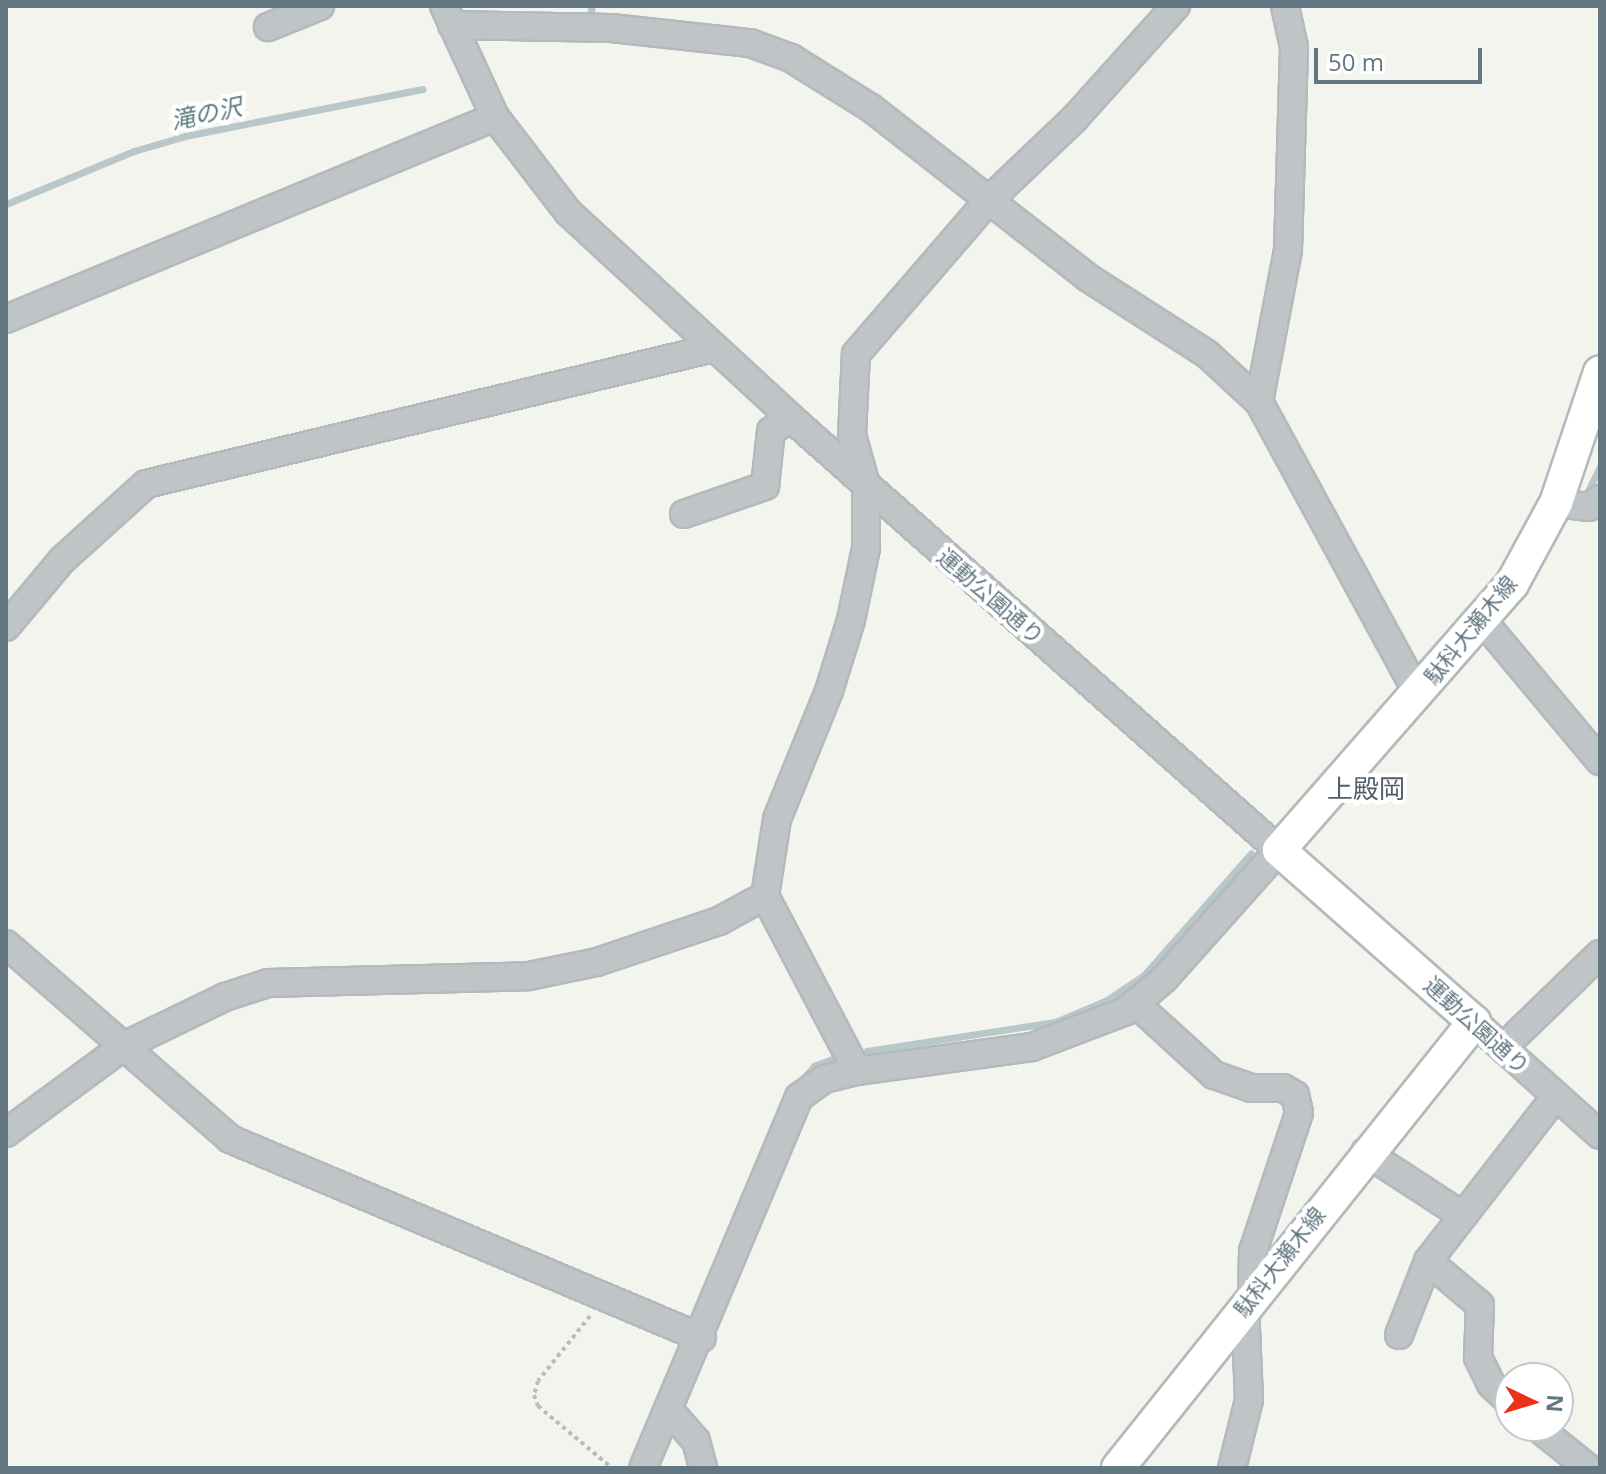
<!DOCTYPE html>
<html>
<head>
<meta charset="utf-8">
<style>
  body { margin:0 }
  #map { position:relative; width:1606px; height:1474px; overflow:hidden; background:#f4f4ef; font-family:"Open Sans","Noto Sans JP",sans-serif }
  div>[style] { position:absolute }
  .stream>* { height:7px; margin:-3.5px; padding:0 3.5px; transform-origin:3.5px; border-radius:3.5px; background:#b8c7ca }
  .path>* { height:4px; margin-top:-2px; transform-origin:0; background:repeating-linear-gradient(90deg,#b9bcbe 0 4px,transparent 0 8px) }
  .roads { filter:drop-shadow(2px 0 #b4b9bc) drop-shadow(-2px 0 #b4b9bc) drop-shadow(0 2px #b4b9bc) drop-shadow(0 -2px #b4b9bc) }
  .minor>* { height:26px; margin:-13px; padding:0 13px; transform-origin:13px; border-radius:13px; background:#bfc4c6 }
  .major>* { height:32px; margin:-16px; padding:0 16px; transform-origin:16px; border-radius:16px; background:#fff }
  span { translate:-50% -50%; white-space:nowrap; text-align:center; line-height:1.15; -webkit-text-stroke:8px #fff; paint-order:stroke }
  .street-label { font-size:22px; color:#627782 }
  .water-label { font-size:24px; color:#5d7b80; font-style:italic }
  .quarter-label { font-size:26px; color:#505f67 }
  .frame { position:absolute; inset:0; border:8px solid #627782; pointer-events:none }
  .north { position:absolute; left:1494px; top:1362px; width:80px; height:80px; box-sizing:border-box; background:#fff; border:2px solid #c0c9cd; border-radius:50%; rotate:94deg; font-size:22px; font-weight:700; line-height:32px; text-align:center; color:#627782 }
  .north::after { content:''; display:block; margin:auto; width:28px; height:36px; background:#ea321a; clip-path:polygon(50% 0,100% 100%,50% 72%,0 100%) }
  .scale { position:absolute; left:1314px; top:48px; width:168px; height:36px; box-sizing:border-box; border:4px solid #627782; border-top:0; padding-left:10px; font-size:24px; line-height:28px; white-space:nowrap; color:#627782; -webkit-text-stroke:6px #fff; paint-order:stroke }
</style>
</head>
<body>
<div id="map">
  <div class="stream">
    <i style="left:590px;top:14px;width:8px;rotate:-76deg"></i>
    <i style="left:6px;top:204px;width:139px;rotate:-22.5deg"></i>
    <i style="left:134px;top:151px;width:53px;rotate:-16.4deg"></i>
    <i style="left:185px;top:136px;width:242px;rotate:-11.2deg"></i>
    <i style="left:1587px;top:493px;width:30px;rotate:-64deg"></i>
    <i style="left:867px;top:1051px;width:190px;rotate:-8.8deg"></i>
    <i style="left:1055px;top:1022px;width:56px;rotate:-22.9deg"></i>
    <i style="left:1107px;top:1000px;width:45px;rotate:-34deg"></i>
    <i style="left:1144px;top:975px;width:162px;rotate:-48.7deg"></i>
    <i style="left:789px;top:1094px;width:38px;rotate:-48deg"></i>
    <i style="left:814px;top:1066px;width:28px;rotate:-21deg"></i>
  </div>
  <div class="path">
    <i style="left:590px;top:1316px;width:83px;rotate:128.7deg"></i>
    <i style="left:538px;top:1381px;width:15px;rotate:106deg"></i>
    <i style="left:534px;top:1395px;width:12px;rotate:70deg"></i>
    <i style="left:538px;top:1406px;width:97px;rotate:40deg"></i>
  </div>
  <div class="roads">
    <div class="minor">
      <i style="left:444px;top:6px;width:122px;rotate:65.3deg"></i>
      <i style="left:495px;top:117px;width:120px;rotate:52.5deg"></i>
      <i style="left:568px;top:212px;width:304px;rotate:42.7deg"></i>
      <i style="left:791px;top:418px;width:652px;rotate:41.52deg"></i>
      <i style="left:1279px;top:850px;width:173px;rotate:131.7deg"></i>
      <i style="left:1164px;top:979px;width:50px;rotate:139.9deg"></i>
      <i style="left:1126px;top:1011px;width:101px;rotate:159deg"></i>
      <i style="left:1032px;top:1047px;width:177px;rotate:172.2deg"></i>
      <i style="left:857px;top:1071px;width:34px;rotate:166deg"></i>
      <i style="left:824px;top:1079px;width:31px;rotate:144deg"></i>
      <i style="left:799px;top:1097px;width:402px;rotate:112.8deg"></i>
      <i style="left:452px;top:25px;width:159px;rotate:1.1deg"></i>
      <i style="left:611px;top:28px;width:140px;rotate:6.2deg"></i>
      <i style="left:750px;top:43px;width:44px;rotate:20.1deg"></i>
      <i style="left:791px;top:58px;width:94px;rotate:32deg"></i>
      <i style="left:871px;top:108px;width:274px;rotate:38deg"></i>
      <i style="left:1087px;top:277px;width:143px;rotate:32.7deg"></i>
      <i style="left:1207px;top:354px;width:71px;rotate:42.7deg"></i>
      <i style="left:1259px;top:402px;width:332px;rotate:61.4deg"></i>
      <i style="left:268px;top:27px;width:56px;rotate:-22deg"></i>
      <i style="left:6px;top:319px;width:529px;rotate:-22.44deg"></i>
      <i style="left:1259px;top:402px;width:155px;rotate:-79.2deg"></i>
      <i style="left:1288px;top:250px;width:203px;rotate:-88.3deg"></i>
      <i style="left:1294px;top:47px;width:42px;rotate:-102.4deg"></i>
      <i style="left:1556px;top:503px;width:33px;rotate:7deg"></i>
      <i style="left:1589px;top:507px;width:14px;rotate:-36deg"></i>
      <i style="left:684px;top:514px;width:86px;rotate:-19.1deg"></i>
      <i style="left:765px;top:486px;width:55px;rotate:-83.8deg"></i>
      <i style="left:771px;top:431px;width:24px;rotate:-33deg"></i>
      <i style="left:1482px;top:620px;width:184px;rotate:50.1deg"></i>
      <i style="left:6px;top:627px;width:87px;rotate:-50.1deg"></i>
      <i style="left:62px;top:560px;width:113px;rotate:-42.1deg"></i>
      <i style="left:146px;top:484px;width:584px;rotate:-13.47deg"></i>
      <i style="left:6px;top:944px;width:297px;rotate:41deg"></i>
      <i style="left:230px;top:1139px;width:512px;rotate:22.86deg"></i>
      <i style="left:1135px;top:1003px;width:107px;rotate:42.3deg"></i>
      <i style="left:1214px;top:1075px;width:39px;rotate:19deg"></i>
      <i style="left:1251px;top:1088px;width:32px"></i>
      <i style="left:1283px;top:1088px;width:14px;rotate:30deg"></i>
      <i style="left:1295px;top:1095px;width:18px;rotate:77deg"></i>
      <i style="left:1299px;top:1113px;width:145px;rotate:108.4deg"></i>
      <i style="left:1253px;top:1251px;width:45px;rotate:91.3deg"></i>
      <i style="left:1474px;top:1022px;width:169px;rotate:41.9deg"></i>
      <i style="left:1516px;top:1035px;width:117px;rotate:-44deg"></i>
      <i style="left:857px;top:1071px;width:198px;rotate:-117.7deg"></i>
      <i style="left:765px;top:896px;width:78px;rotate:-81.1deg"></i>
      <i style="left:777px;top:819px;width:138px;rotate:-67.9deg"></i>
      <i style="left:829px;top:691px;width:74px;rotate:-72.8deg"></i>
      <i style="left:851px;top:620px;width:74px;rotate:-78.2deg"></i>
      <i style="left:866px;top:548px;width:63px;rotate:-90deg"></i>
      <i style="left:866px;top:485px;width:52px;rotate:-105.6deg"></i>
      <i style="left:852px;top:435px;width:81px;rotate:-87.2deg"></i>
      <i style="left:856px;top:354px;width:203px;rotate:-49.2deg"></i>
      <i style="left:989px;top:200px;width:119px;rotate:-43.6deg"></i>
      <i style="left:1075px;top:118px;width:151px;rotate:-48deg"></i>
      <i style="left:6px;top:1133px;width:147px;rotate:-36.4deg"></i>
      <i style="left:124px;top:1046px;width:112px;rotate:-25.9deg"></i>
      <i style="left:225px;top:997px;width:45px;rotate:-18deg"></i>
      <i style="left:268px;top:983px;width:261px;rotate:-1.5deg"></i>
      <i style="left:529px;top:976px;width:69px;rotate:-11.6deg"></i>
      <i style="left:597px;top:962px;width:129px;rotate:-18.6deg"></i>
      <i style="left:719px;top:921px;width:52px;rotate:-28.5deg"></i>
      <i style="left:1365px;top:1152px;width:117px;rotate:33.1deg"></i>
      <i style="left:1399px;top:1335px;width:79px;rotate:-68.6deg"></i>
      <i style="left:1510px;top:1402px;width:26px;rotate:-137deg"></i>
      <i style="left:1491px;top:1384px;width:30px;rotate:-116deg"></i>
      <i style="left:1478px;top:1357px;width:52px;rotate:-87.8deg"></i>
      <i style="left:1480px;top:1305px;width:68px;rotate:-139.8deg"></i>
      <i style="left:1428px;top:1261px;width:209px;rotate:-52.2deg"></i>
      <i style="left:669px;top:1410px;width:41px;rotate:48.9deg"></i>
      <i style="left:696px;top:1441px;width:28px;rotate:75deg"></i>
      <i style="left:1536px;top:1426px;width:67px;rotate:38.9deg"></i>
      <i style="left:1232px;top:1468px;width:70px;rotate:-76deg"></i>
      <i style="left:1249px;top:1400px;width:94px;rotate:-92.4deg"></i>
    </div>
    <div class="major">
      <i style="left:1118px;top:1468px;width:571px;rotate:-51.4deg"></i>
      <i style="left:1474px;top:1022px;width:260px;rotate:-138.6deg"></i>
      <i style="left:1279px;top:850px;width:354px;rotate:-48.8deg"></i>
      <i style="left:1512px;top:584px;width:92px;rotate:-61.5deg"></i>
      <i style="left:1556px;top:503px;width:138px;rotate:-71.4deg"></i>
    </div>
  </div>
  <div class="street-label">
    <span style="left:991px;top:596px;rotate:41deg">運動公園通り</span>
    <span style="left:1470px;top:630px;rotate:-51deg">駄科大瀬木線</span>
    <span style="left:1477px;top:1025px;rotate:42deg">運動公園通り</span>
    <span style="left:1279px;top:1262px;rotate:-52deg">駄科大瀬木線</span>
  </div>
  <div class="water-label">
    <span style="left:206px;top:113px;rotate:-12deg">滝の沢</span>
  </div>
  <div class="quarter-label">
    <span style="left:1366px;top:789px">上殿岡</span>
  </div>
  <div class="frame"></div>
  <div class="north">N</div>
  <div class="scale">50 m</div>
</div>
</body>
</html>
